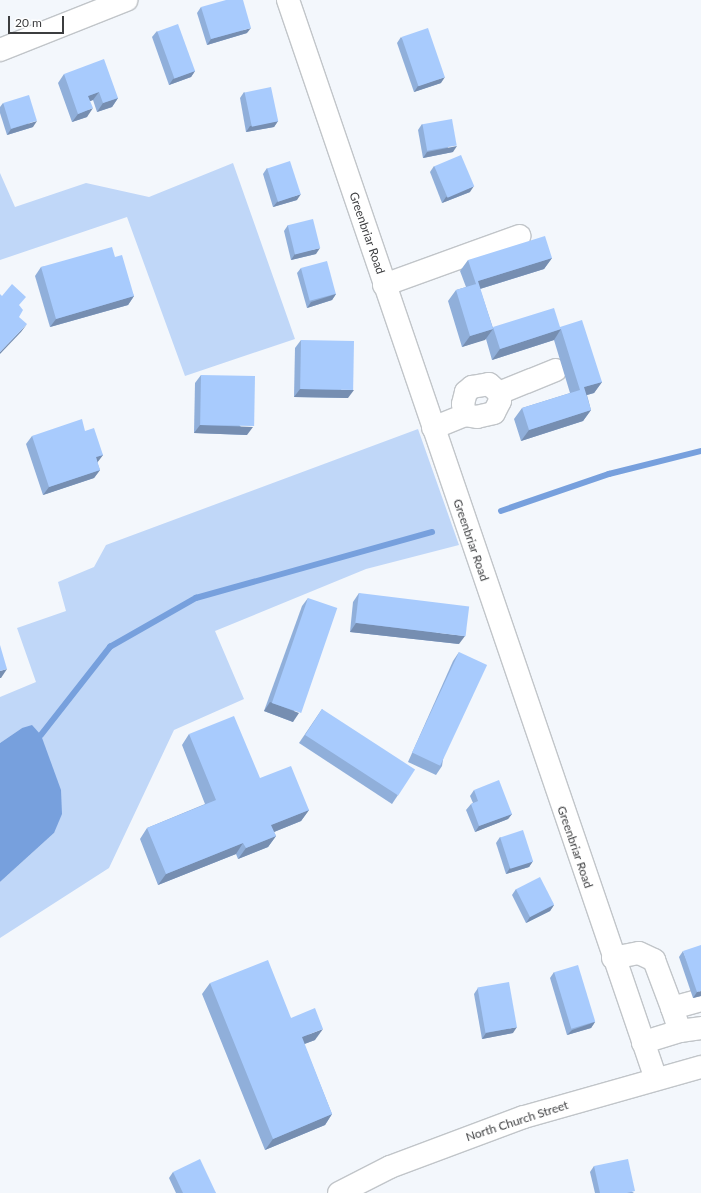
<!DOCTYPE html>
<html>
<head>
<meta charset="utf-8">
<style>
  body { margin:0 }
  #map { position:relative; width:701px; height:1193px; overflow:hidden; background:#f3f7fc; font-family:Lato,sans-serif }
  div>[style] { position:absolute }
  .green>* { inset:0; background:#c0d7f8 }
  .water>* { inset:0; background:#77a0dd }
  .stream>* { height:5.5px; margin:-2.75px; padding:0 2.75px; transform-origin:2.75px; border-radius:2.75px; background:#77a0dd }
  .roads { filter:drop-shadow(1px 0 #c1c5c9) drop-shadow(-1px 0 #c1c5c9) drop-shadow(0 1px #c1c5c9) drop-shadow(0 -1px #c1c5c9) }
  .minor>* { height:22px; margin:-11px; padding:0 11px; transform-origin:11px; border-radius:11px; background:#fff }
  .major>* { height:22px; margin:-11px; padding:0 11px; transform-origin:11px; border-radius:11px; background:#fff }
  .wall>* { inset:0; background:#90afda }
  .shaded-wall>* { inset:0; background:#768eb1 }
  .building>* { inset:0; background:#a8cbfd; transform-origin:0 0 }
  span { translate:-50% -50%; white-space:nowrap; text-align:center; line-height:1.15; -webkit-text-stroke:3px #fff; paint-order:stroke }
  .street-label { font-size:12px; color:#3c3d3f }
  .scale { position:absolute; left:8px; top:16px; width:56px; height:18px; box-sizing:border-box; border:2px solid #3c3d3f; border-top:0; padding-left:5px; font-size:12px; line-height:14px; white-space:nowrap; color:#3c3d3f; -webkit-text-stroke:3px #fff; paint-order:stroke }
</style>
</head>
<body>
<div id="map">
  <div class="green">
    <i style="clip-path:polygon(233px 163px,295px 339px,185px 376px,127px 217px,0 260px,0 173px,15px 207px,86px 183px,149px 197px)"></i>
    <i style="clip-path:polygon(418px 429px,459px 545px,366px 569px,215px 631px,244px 699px,174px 730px,109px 868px,0 938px,0 882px,54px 833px,22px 728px,0 743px,0 697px,36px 682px,17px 628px,66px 611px,58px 582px,94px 567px,106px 545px)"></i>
  </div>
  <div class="water">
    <i style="clip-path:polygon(32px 725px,41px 735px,61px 790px,62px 814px,54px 833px,0 882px,0 743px,22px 728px)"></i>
  </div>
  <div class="stream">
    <i style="left:501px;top:511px;width:114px;rotate:-18.9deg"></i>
    <i style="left:609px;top:474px;width:95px;rotate:-14deg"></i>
    <i style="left:41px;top:735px;width:112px;rotate:-51.9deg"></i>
    <i style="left:110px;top:647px;width:99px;rotate:-29.7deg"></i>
    <i style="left:196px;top:598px;width:245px;rotate:-15.6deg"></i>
  </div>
  <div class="roads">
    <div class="minor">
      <i style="left:288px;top:0;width:1140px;rotate:71.17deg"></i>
      <i style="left:0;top:50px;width:136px;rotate:-21.6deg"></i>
      <i style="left:384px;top:285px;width:144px;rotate:-19.9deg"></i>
      <i style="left:499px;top:393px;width:61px;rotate:-22deg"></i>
      <i style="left:433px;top:428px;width:35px;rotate:-22deg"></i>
      <i style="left:465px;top:415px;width:11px;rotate:-100deg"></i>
      <i style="left:463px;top:404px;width:12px;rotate:-76deg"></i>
      <i style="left:466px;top:392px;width:8px;rotate:-40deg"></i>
      <i style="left:472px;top:387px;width:17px;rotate:-10deg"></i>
      <i style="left:489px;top:384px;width:13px;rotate:42deg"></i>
      <i style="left:499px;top:393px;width:8px;rotate:83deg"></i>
      <i style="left:500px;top:401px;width:13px;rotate:117deg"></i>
      <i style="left:494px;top:413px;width:17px;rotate:167deg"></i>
      <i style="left:477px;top:417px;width:12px;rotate:-171deg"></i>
      <i style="left:613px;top:958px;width:26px;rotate:-11deg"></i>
      <i style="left:639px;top:953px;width:17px;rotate:25deg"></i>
      <i style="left:654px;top:960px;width:51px;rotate:69.4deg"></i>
      <i style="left:672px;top:1008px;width:24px;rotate:71deg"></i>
      <i style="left:680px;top:1031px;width:39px;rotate:163deg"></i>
      <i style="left:672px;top:1008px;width:30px;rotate:-15deg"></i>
      <i style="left:680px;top:1031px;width:21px;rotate:-8deg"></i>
    </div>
    <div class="major">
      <i style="left:339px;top:1193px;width:57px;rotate:-27deg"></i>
      <i style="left:390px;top:1167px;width:143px;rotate:-20.5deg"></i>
      <i style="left:524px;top:1117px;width:184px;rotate:-15.8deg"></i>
    </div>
  </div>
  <div class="wall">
    <i style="clip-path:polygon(201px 7px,247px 33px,207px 45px,197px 13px)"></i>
    <i style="clip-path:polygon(157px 31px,195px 71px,191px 77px,169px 85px,152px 37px)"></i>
    <i style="clip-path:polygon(401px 37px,441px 83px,414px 92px,397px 43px)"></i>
    <i style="clip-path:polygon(64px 74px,118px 98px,112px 107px,97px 112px,93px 100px,90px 101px,87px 117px,72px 122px,58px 83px)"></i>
    <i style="clip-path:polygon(244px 92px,278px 121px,274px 127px,246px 132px,240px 98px)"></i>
    <i style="clip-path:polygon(3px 103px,33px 127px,7px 135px,0 113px,0 107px)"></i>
    <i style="clip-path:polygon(422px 124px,453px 152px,423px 158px,418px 130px)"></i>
    <i style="clip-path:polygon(434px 166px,470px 192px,442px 203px,430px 172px)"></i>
    <i style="clip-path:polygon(267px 168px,297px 200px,273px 207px,263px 174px)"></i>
    <i style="clip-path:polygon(288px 225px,316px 254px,291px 260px,284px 231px)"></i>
    <i style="clip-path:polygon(115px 257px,134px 296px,128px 305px,50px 327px,35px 276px,41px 267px)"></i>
    <i style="clip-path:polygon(552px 258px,544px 269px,480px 289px,493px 328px,560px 327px,602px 382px,594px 393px,587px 395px,591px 410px,583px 421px,521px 441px,514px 419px,522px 408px,570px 393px,554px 340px,492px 360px,486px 339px,462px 347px,448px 301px,456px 290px,466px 287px,460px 271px,468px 260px)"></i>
    <i style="clip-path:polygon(301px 268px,336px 294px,332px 300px,307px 308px,297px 273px)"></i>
    <i style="clip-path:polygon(301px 340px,348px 398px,294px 397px,295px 348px)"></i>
    <i style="clip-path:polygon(201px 375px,247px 435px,194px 433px,195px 383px)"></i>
    <i style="clip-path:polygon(85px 431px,103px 455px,97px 462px,100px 470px,94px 478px,43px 495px,26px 444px,32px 436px)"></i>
    <i style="clip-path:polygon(359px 593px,459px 644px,350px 632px,353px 602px)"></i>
    <i style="clip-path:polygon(308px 598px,293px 722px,264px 711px,302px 606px)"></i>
    <i style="clip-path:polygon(459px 652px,442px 766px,436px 775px,408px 762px,453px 661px)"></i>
    <i style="clip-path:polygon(322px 709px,398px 795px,392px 804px,299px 743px)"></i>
    <i style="clip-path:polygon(189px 734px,309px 810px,301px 821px,274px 832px,276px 836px,268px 847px,238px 859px,236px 854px,158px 885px,140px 839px,147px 828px,205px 804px,182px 745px)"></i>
    <i style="clip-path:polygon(474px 790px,512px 814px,508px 819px,475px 832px,466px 810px,471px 804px,473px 803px,470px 796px)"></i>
    <i style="clip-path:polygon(500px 837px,533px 861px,529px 867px,506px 874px,496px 843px)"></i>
    <i style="clip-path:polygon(516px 889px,554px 905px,550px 911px,526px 923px,512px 895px)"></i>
    <i style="clip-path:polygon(683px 951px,701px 996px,693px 998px,679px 957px)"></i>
    <i style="clip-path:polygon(554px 972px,595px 1022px,591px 1028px,567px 1035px,550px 978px)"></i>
    <i style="clip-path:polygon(210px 983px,291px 1018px,315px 1040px,304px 1044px,332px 1114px,325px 1125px,265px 1150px,202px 994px)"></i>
    <i style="clip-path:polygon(478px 988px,513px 1033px,482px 1039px,474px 994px)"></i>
    <i style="clip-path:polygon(594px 1166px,634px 1193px,595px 1193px,590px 1172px)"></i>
    <i style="clip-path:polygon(173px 1172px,216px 1193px,176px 1193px,169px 1178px)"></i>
  </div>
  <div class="shaded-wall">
    <i style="clip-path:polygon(251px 28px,247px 33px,207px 45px,211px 39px)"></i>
    <i style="clip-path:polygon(195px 71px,191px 77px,169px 85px,173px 79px)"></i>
    <i style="clip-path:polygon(445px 77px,441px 83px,414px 92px,418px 86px)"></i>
    <i style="clip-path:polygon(99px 92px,93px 100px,82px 104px,88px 96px)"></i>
    <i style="clip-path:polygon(118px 98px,112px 107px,97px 112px,103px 103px)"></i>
    <i style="clip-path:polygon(93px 108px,87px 117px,72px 122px,78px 114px)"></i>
    <i style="clip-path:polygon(37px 121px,33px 127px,7px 135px,11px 129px)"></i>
    <i style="clip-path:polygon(278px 121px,274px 127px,246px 132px,250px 126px)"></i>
    <i style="clip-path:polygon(457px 146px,453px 152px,423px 158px,427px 152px)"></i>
    <i style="clip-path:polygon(474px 186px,470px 192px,442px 203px,446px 197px)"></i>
    <i style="clip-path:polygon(301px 194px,297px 200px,273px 207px,277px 202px)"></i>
    <i style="clip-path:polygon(320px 248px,316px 254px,291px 260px,295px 254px)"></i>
    <i style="clip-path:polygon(552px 258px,544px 269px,470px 292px,478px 281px)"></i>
    <i style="clip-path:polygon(336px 294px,332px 300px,307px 308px,311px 302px)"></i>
    <i style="clip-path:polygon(134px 296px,128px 305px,50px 327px,56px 319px)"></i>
    <i style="clip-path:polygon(27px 324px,21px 332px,0 354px,0 352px)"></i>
    <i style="clip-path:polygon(493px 329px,485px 340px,462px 347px,470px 336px)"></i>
    <i style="clip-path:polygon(561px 329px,554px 340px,492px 360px,500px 349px)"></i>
    <i style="clip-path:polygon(602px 382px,594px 393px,576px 398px,584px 387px)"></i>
    <i style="clip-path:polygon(300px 389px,354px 390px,348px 398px,294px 397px)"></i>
    <i style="clip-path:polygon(591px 410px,583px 421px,521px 441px,529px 430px)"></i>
    <i style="clip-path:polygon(200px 425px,253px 427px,247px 435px,194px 433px)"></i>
    <i style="clip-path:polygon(103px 455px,97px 463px,96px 457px)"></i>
    <i style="clip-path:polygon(100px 470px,94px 478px,43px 495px,49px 487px)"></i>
    <i style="clip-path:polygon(356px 623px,465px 636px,459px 644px,350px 632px)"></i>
    <i style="clip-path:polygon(7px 669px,1px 678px,0 678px,0 671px)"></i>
    <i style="clip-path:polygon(270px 702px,299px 713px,293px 722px,264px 711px)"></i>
    <i style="clip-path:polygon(309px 810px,301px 821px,264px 836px,271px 825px)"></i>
    <i style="clip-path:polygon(512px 814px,508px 819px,475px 832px,479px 826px)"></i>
    <i style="clip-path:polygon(276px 836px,268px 847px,238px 859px,246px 848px)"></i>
    <i style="clip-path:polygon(243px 843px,236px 854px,158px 885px,166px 874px)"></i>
    <i style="clip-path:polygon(533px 861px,529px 867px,506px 874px,510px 868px)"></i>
    <i style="clip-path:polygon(554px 905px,550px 911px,526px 923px,530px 917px)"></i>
    <i style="clip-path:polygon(701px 991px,701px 996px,693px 998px,697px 992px)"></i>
    <i style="clip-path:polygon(595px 1022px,591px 1028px,567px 1035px,572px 1030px)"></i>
    <i style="clip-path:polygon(517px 1027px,513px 1033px,482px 1039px,486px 1033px)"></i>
    <i style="clip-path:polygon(323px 1029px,315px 1040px,294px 1048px,302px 1037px)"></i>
    <i style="clip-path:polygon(332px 1114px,325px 1125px,265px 1150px,273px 1139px)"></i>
  </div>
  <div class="building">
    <i style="clip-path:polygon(226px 0,243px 0,251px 28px,211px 39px,201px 7px)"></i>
    <i style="left:178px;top:24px;width:50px;height:22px;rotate:70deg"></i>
    <i style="left:428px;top:28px;width:52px;height:28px;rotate:71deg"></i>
    <i style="clip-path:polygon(104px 59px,118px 98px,103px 103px,99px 92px,88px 96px,93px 108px,78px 114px,64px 74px)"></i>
    <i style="left:271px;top:87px;width:35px;height:27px;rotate:78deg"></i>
    <i style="left:29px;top:95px;width:27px;height:27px;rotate:73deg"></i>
    <i style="left:452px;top:119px;width:27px;height:30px;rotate:80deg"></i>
    <i style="left:461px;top:155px;width:34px;height:29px;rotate:67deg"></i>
    <i style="left:290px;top:161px;width:35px;height:24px;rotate:72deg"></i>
    <i style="left:313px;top:219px;width:30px;height:26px;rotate:76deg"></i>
    <i style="clip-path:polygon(545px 236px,552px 258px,478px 281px,493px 329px,470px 336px,456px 290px,476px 284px,468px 260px)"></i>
    <i style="clip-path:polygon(112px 247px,115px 257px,122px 255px,134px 296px,56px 319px,41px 267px)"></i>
    <i style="left:327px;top:261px;width:34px;height:27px;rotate:75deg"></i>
    <i style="clip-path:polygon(12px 284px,26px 297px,19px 305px,23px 310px,19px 317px,27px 324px,0 352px,0 294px,2px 296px)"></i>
    <i style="clip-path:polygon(554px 308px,560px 327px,582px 320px,602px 382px,584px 387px,591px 410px,529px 430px,522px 408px,580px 390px,561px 329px,500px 349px,493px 327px)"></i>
    <i style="left:301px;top:340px;width:53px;height:49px;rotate:1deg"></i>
    <i style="left:201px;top:375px;width:54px;height:50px;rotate:1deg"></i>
    <i style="clip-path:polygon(82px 419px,85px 431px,94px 428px,103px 455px,96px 457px,100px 470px,49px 487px,32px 436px)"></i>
    <i style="left:359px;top:593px;width:111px;height:30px;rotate:7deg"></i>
    <i style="left:308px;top:598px;width:31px;height:111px;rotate:19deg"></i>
    <i style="clip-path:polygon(0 645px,7px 669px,0 671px)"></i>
    <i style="left:459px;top:652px;width:31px;height:111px;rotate:25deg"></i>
    <i style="left:322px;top:709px;width:111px;height:31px;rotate:33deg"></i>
    <i style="clip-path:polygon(234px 716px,260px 778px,291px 766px,309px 810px,271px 825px,276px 836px,246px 848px,243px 843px,166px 874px,147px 828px,216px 800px,189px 734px)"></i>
    <i style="clip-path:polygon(499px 780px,512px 814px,479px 826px,471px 804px,478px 801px,474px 790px)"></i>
    <i style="left:523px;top:830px;width:33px;height:24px;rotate:72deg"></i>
    <i style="left:540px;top:877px;width:31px;height:27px;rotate:63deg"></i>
    <i style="clip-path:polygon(701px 945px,701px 991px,697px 992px,683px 951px)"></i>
    <i style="clip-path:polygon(268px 960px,291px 1018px,315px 1008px,323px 1029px,302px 1037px,332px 1114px,273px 1139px,210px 983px)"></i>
    <i style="left:578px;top:965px;width:59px;height:25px;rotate:73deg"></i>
    <i style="left:509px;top:982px;width:46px;height:32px;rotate:80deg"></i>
    <i style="clip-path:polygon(200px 1159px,216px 1193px,183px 1193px,173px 1172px)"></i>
    <i style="clip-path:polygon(628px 1159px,635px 1191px,627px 1193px,600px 1193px,594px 1166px)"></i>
  </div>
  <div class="street-label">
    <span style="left:367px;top:233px;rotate:71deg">Greenbriar Road</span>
    <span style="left:471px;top:540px;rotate:71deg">Greenbriar Road</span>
    <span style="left:575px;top:847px;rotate:71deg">Greenbriar Road</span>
    <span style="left:517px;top:1121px;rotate:-18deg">North Church Street</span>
  </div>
  <div class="scale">20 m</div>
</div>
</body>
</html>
